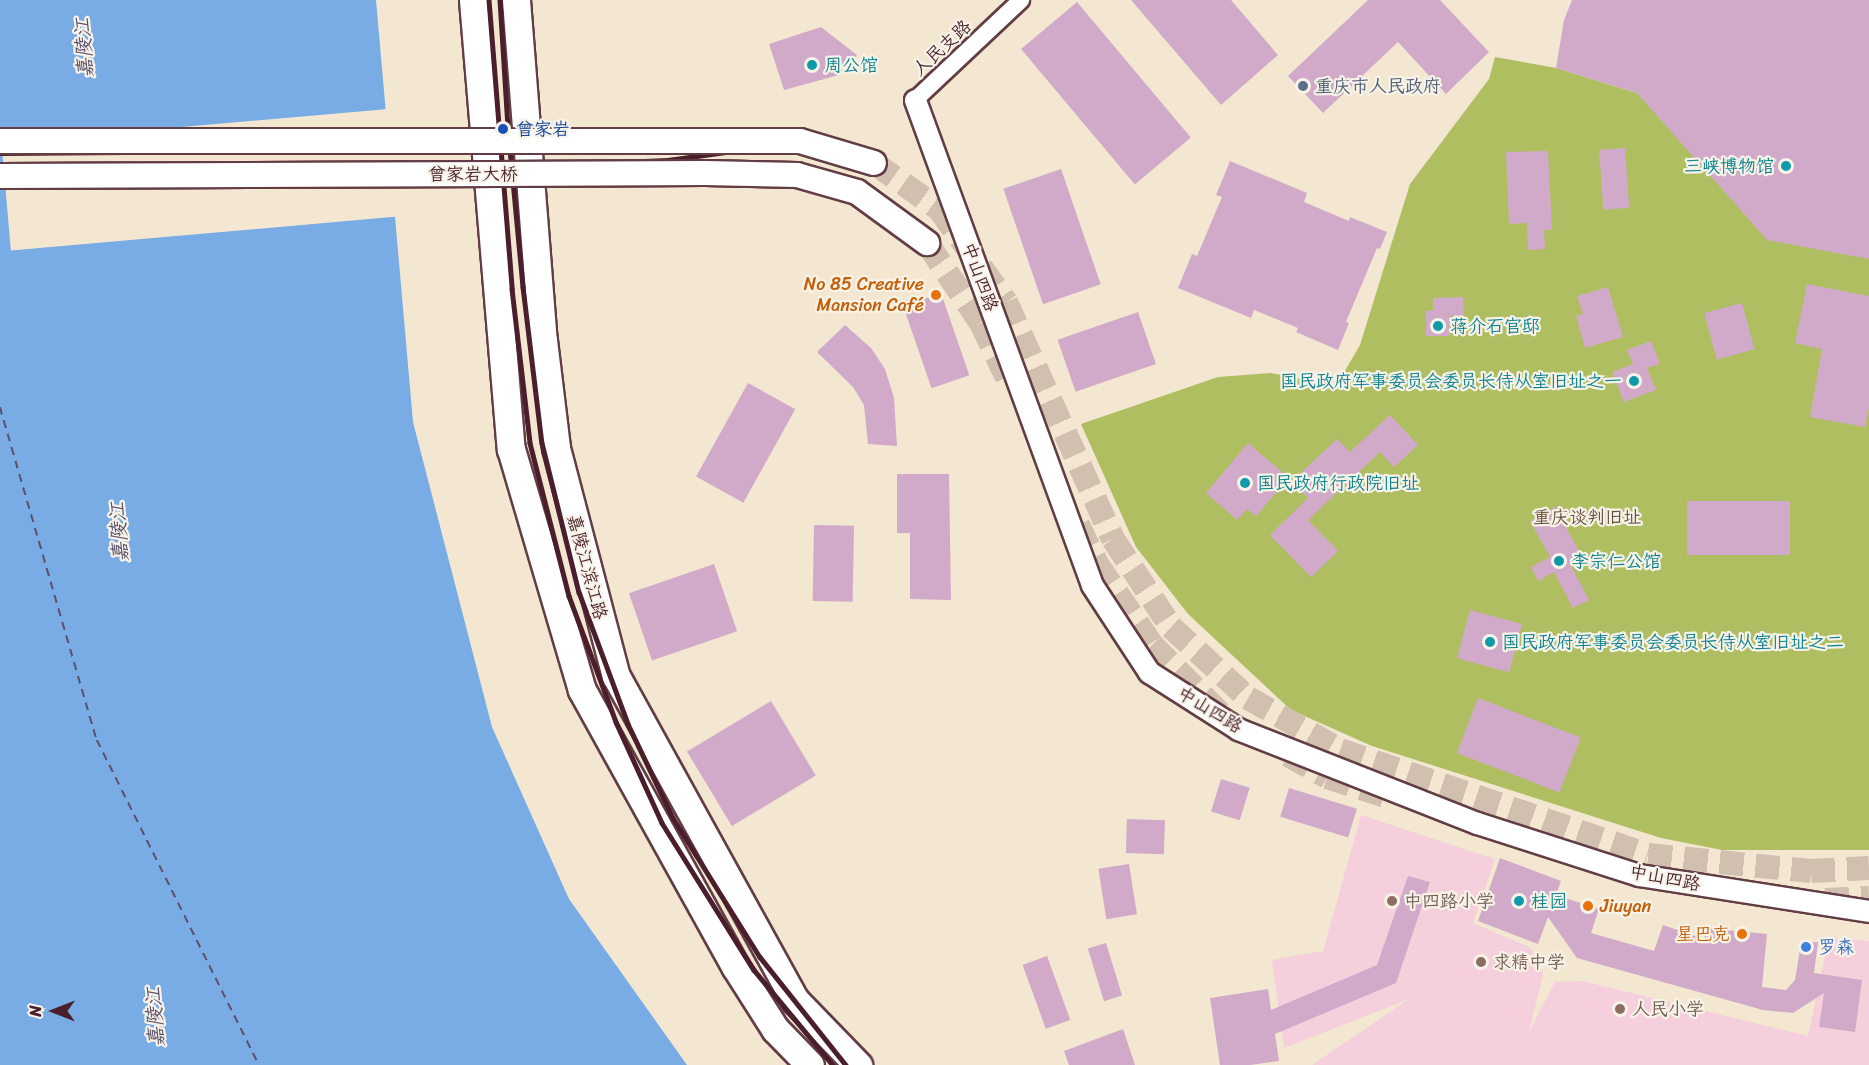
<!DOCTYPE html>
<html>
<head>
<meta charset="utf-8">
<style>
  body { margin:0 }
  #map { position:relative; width:1869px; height:1065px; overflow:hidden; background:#f3e7d1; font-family:Sriracha,"LXGW WenKai TC",sans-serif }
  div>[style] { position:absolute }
  .built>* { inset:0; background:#f5cfdb }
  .green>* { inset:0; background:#afbe61 }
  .water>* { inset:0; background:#79ace5 }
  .pier>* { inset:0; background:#f3e7d1; transform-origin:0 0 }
  .ferry>* { height:1.5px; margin-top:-0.75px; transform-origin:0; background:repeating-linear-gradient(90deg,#5a506c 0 8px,transparent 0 14px) }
  .building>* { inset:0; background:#d1aaca; transform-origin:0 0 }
  .secondary-tunnel>* { height:24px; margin-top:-12px; transform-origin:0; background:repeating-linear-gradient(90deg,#d1bfb0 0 24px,transparent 0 36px) }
  .roads { filter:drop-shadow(2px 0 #633d44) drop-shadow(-2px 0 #633d44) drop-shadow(0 2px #633d44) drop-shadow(0 -2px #633d44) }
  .minor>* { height:16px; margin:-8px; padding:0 8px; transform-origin:8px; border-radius:8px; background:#fff }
  .tertiary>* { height:21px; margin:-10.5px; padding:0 10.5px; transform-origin:10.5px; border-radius:10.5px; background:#fff }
  .primary>* { height:27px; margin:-13.5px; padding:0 13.5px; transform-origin:13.5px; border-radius:13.5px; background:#fff }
  .rail>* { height:4.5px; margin:-2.25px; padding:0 2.25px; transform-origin:2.25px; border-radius:2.25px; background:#4a1f2b }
  .bridges { filter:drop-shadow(2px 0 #633d44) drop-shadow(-2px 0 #633d44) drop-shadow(0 2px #633d44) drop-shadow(0 -2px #633d44) }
  .secondary-bridge>* { height:24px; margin:-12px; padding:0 12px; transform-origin:12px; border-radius:12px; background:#fff }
  .dots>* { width:16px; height:16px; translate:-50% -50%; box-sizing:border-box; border:3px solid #f7f3e8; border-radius:50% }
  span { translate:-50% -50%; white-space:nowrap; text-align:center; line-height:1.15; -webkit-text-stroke:4.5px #f7f3e8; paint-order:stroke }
  .street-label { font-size:18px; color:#4a1f2b }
  .culture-label { font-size:18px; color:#0d838f }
  .left { translate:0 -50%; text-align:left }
  .right { translate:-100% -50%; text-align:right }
  .service-label { font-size:18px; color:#4e5e75 }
  .transit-label { font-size:18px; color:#164399 }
  .food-label { font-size:18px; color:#c56008 }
  .park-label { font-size:18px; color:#684f3b }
  .education-label { font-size:18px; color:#785e54 }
  .shop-label { font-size:18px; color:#366cbe }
  .water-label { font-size:20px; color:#5a506c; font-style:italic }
  .north { position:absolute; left:24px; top:981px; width:60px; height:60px; -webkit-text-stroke:4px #f7f3e8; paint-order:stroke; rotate:270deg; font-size:16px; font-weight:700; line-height:24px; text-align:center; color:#4a1f2b }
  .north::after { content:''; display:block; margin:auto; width:21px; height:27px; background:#4a1f2b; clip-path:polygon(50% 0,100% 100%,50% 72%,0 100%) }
</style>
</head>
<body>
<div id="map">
  <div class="built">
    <i style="clip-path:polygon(1361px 815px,1495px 859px,1473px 923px,1531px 948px,1543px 975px,1529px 1032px,1555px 982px,1582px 981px,1808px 1036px,1829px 938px,1869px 941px,1869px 1065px,1312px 1065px,1409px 999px,1284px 1048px,1272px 960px,1323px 951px)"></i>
  </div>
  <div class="green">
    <i style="clip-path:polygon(1495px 57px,1556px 68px,1637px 93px,1869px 259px,1869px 850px,1722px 850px,1661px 838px,1372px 746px,1291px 710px,1188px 614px,1136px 547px,1081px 424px,1218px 377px,1271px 373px,1336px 386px,1360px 345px,1410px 184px,1489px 79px)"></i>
  </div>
  <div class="water">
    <i style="clip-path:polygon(0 0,376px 0,413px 422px,492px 727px,569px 899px,687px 1065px,0 1065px)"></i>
  </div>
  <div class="pier">
    <i style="left:388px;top:109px;width:108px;height:388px;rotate:85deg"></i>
  </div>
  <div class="ferry">
    <i style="left:0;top:407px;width:347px;rotate:73.8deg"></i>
    <i style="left:97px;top:740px;width:363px;rotate:63.5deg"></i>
  </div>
  <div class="building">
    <i style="clip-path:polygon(1131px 0,1231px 0,1278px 55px,1221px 105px)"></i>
    <i style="clip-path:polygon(1368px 0,1440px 0,1489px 52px,1446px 94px,1398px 42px,1323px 113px,1288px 76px)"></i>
    <i style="clip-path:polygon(1572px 0,1869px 0,1869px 259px,1767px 240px,1637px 93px,1556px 68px,1564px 20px)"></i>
    <i style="left:1077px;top:2px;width:177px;height:73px;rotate:50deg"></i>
    <i style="clip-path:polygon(821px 27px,857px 55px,839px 75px,784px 90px,769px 44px)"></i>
    <i style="left:1625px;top:148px;width:60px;height:26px;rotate:86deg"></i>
    <i style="clip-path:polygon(1548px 151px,1552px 230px,1544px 230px,1545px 249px,1528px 250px,1527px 223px,1509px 224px,1506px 152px)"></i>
    <i style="clip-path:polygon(1230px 161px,1307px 193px,1304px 202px,1349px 221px,1350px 217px,1387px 232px,1380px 249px,1377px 248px,1346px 322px,1349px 323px,1338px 350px,1296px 332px,1298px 328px,1254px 310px,1251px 318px,1178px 288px,1192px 254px,1197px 256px,1222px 197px,1216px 195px)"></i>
    <i style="left:1061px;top:169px;width:122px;height:61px;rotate:71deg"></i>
    <i style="clip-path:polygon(1807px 284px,1869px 296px,1869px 407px,1865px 427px,1810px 417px,1822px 349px,1795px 343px)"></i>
    <i style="clip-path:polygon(1608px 287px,1623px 337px,1585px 348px,1576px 316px,1583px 314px,1577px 296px)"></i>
    <i style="left:941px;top:293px;width:87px;height:40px;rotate:71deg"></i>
    <i style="clip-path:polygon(1463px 297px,1464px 316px,1450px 316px,1450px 336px,1426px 336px,1426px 311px,1434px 310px,1433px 298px)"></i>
    <i style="left:1742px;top:303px;width:48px;height:39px;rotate:75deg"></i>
    <i style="left:1138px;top:312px;width:55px;height:85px;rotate:71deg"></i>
    <i style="clip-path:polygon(845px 325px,871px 348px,885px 369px,894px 398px,897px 446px,868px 444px,864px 405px,853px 387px,817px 352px)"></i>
    <i style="clip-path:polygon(1651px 341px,1660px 364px,1647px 368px,1656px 390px,1624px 402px,1612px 372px,1633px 364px,1627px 350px)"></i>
    <i style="left:748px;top:383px;width:54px;height:107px;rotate:29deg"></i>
    <i style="clip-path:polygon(1390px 415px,1418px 445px,1394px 467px,1380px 452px,1308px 520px,1338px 551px,1311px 577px,1270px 535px,1308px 498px,1292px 481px,1337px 439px,1350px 452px)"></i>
    <i style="clip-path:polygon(1248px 443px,1289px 478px,1256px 516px,1247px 509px,1237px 520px,1206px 493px)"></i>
    <i style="clip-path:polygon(897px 474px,949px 474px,951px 600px,910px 599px,910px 533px,897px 533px)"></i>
    <i style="left:1687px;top:501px;width:103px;height:54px"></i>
    <i style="clip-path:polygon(1555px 507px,1582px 557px,1570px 564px,1589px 600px,1573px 608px,1554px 572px,1538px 581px,1531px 567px,1550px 557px,1530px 521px)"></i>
    <i style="left:814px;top:525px;width:40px;height:76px;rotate:1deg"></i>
    <i style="left:714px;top:564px;width:71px;height:90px;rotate:71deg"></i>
    <i style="left:1470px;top:610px;width:54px;height:50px;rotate:15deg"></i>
    <i style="left:1478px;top:698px;width:110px;height:59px;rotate:21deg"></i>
    <i style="left:771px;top:701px;width:87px;height:98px;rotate:59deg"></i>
    <i style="left:1221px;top:779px;width:30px;height:34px;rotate:17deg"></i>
    <i style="left:1289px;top:788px;width:71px;height:30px;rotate:17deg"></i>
    <i style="left:1127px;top:819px;width:38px;height:34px;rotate:2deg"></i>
    <i style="clip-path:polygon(1500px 858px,1561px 881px,1556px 895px,1599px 909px,1591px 933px,1654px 951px,1663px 925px,1704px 939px,1705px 928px,1767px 934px,1762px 987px,1786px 990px,1795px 980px,1801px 943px,1818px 942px,1814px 973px,1862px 980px,1855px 1032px,1819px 1027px,1824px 993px,1793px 1013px,1763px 1010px,1577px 958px,1548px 917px,1538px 944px,1478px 921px)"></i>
    <i style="left:1129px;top:864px;width:51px;height:31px;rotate:81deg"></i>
    <i style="clip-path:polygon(1408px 876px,1430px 882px,1396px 983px,1275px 1034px,1279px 1061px,1250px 1065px,1220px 1065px,1210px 998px,1268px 989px,1271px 1010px,1377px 965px)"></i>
    <i style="left:1106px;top:943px;width:55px;height:19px;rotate:73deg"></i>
    <i style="left:1047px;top:956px;width:68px;height:26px;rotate:70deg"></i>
    <i style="clip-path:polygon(1123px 1029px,1135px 1065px,1069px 1065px,1064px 1051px)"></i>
  </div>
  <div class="secondary-tunnel">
    <i style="left:874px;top:163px;width:80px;rotate:35.3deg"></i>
    <i style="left:939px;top:209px;width:115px;rotate:54.2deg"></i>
    <i style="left:1006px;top:302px;width:260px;rotate:65.7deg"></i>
    <i style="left:1113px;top:539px;width:105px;rotate:56.6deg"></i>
    <i style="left:1171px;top:627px;width:105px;rotate:42.7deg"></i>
    <i style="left:1248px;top:698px;width:106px;rotate:29.5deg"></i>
    <i style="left:1340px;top:750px;width:325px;rotate:18.8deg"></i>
    <i style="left:1648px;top:855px;width:164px;rotate:5.6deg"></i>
    <i style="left:1811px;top:871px;width:58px;rotate:-3deg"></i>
    <i style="left:927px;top:243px;width:97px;rotate:56deg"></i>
    <i style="left:981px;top:323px;width:72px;rotate:64.5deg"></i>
    <i style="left:1078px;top:525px;width:43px;rotate:64deg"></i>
    <i style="left:1097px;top:564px;width:98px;rotate:55.8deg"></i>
    <i style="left:1152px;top:645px;width:96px;rotate:45deg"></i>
    <i style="left:1288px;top:755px;width:45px;rotate:29.4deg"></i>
    <i style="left:1327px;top:777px;width:62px;rotate:17.9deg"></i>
    <i style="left:1825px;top:900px;width:44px;rotate:-2.6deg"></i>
  </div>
  <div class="roads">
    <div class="minor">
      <i style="left:915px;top:100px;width:146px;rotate:-43.3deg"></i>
    </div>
    <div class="tertiary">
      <i style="left:915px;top:100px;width:516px;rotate:69.95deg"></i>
      <i style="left:1092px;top:585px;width:104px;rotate:56.8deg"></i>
      <i style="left:1149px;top:672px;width:106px;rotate:32.6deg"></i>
      <i style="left:1238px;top:729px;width:257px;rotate:21.5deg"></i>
      <i style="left:1477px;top:823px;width:170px;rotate:17.8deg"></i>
      <i style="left:1639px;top:875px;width:233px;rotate:8.9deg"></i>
    </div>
    <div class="primary">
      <i style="left:473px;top:0;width:451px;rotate:85.2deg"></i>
      <i style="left:511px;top:449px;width:251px;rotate:73.6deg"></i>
      <i style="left:582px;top:690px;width:316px;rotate:61deg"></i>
      <i style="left:735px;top:966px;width:75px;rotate:57.6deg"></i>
      <i style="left:775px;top:1029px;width:50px;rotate:45.8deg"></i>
      <i style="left:516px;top:0;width:341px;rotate:85.5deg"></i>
      <i style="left:543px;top:340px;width:109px;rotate:83.1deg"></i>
      <i style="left:556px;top:448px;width:236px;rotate:75.3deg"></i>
      <i style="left:616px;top:676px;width:370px;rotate:61.1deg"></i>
      <i style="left:795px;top:1000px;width:91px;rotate:45.9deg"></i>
    </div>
  </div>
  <div class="rail">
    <i style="left:489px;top:0;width:290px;rotate:85.4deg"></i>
    <i style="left:512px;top:289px;width:155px;rotate:83.3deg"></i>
    <i style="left:530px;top:443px;width:158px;rotate:75.7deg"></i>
    <i style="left:569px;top:596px;width:134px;rotate:69.5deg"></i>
    <i style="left:616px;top:722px;width:111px;rotate:65.5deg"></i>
    <i style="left:662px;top:823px;width:173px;rotate:58deg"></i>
    <i style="left:754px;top:970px;width:124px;rotate:50.3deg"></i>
    <i style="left:500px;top:0;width:128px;rotate:86.4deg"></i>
    <i style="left:508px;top:128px;width:160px;rotate:84.6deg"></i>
    <i style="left:523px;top:287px;width:157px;rotate:83.1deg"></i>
    <i style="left:542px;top:443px;width:154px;rotate:76.1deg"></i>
    <i style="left:579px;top:592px;width:141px;rotate:69.6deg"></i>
    <i style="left:628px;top:724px;width:104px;rotate:64.4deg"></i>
    <i style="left:673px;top:818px;width:164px;rotate:58deg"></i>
    <i style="left:760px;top:957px;width:138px;rotate:51.5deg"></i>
    <i style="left:0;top:153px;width:618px;rotate:-0.46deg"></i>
    <i style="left:618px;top:148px;width:121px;rotate:-5.2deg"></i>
    <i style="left:0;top:167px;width:619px;rotate:-0.46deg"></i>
    <i style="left:619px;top:162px;width:49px;rotate:-2.3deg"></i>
    <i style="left:668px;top:160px;width:67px;rotate:-7.8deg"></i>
  </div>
  <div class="bridges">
    <div class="secondary-bridge">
      <i style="left:0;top:141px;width:800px"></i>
      <i style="left:800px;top:141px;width:77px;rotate:16.6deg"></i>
      <i style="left:0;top:176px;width:705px;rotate:-0.24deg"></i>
      <i style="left:705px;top:173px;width:92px;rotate:1.2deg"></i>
      <i style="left:797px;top:175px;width:62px;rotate:15.8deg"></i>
      <i style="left:857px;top:192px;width:87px;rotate:36.1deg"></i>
    </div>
  </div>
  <div class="dots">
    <i style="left:812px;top:65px;background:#0f9aa8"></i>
    <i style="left:1303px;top:86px;background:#5c6f8a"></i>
    <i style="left:503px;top:129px;background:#1a4fb4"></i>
    <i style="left:1786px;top:166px;background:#0f9aa8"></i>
    <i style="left:936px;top:295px;background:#e8710a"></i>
    <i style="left:1438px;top:326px;background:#0f9aa8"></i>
    <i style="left:1634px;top:381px;background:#0f9aa8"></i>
    <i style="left:1245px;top:483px;background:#0f9aa8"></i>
    <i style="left:1559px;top:561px;background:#0f9aa8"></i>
    <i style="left:1490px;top:642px;background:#0f9aa8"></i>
    <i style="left:1392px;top:901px;background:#8d6e63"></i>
    <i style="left:1519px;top:901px;background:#0f9aa8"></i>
    <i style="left:1588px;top:906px;background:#e8710a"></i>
    <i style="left:1742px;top:934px;background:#e8710a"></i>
    <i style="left:1806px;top:947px;background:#3f7fe0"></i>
    <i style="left:1481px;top:962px;background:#8d6e63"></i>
    <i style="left:1620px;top:1009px;background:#8d6e63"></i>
  </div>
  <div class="street-label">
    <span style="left:942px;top:48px;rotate:-43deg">人民支路</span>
    <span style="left:473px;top:174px">曾家岩大桥</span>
    <span style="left:980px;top:277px;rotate:70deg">中山四路</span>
    <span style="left:587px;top:567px;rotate:75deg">嘉陵江滨江路</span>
    <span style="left:1210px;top:710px;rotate:31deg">中山四路</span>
    <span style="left:1665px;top:878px;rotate:11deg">中山四路</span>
  </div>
  <div class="culture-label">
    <span class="left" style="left:824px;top:65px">周公馆</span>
    <span class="right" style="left:1774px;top:166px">三峡博物馆</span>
    <span class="left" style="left:1450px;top:326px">蒋介石官邸</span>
    <span class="right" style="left:1622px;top:381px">国民政府军事委员会委员长侍从室旧址之一</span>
    <span class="left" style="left:1257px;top:483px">国民政府行政院旧址</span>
    <span class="left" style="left:1571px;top:561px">李宗仁公馆</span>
    <span class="left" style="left:1502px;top:642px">国民政府军事委员会委员长侍从室旧址之二</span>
    <span class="left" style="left:1531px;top:901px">桂园</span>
  </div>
  <div class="service-label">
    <span class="left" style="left:1315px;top:86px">重庆市人民政府</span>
  </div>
  <div class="transit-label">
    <span class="left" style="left:516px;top:129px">曾家岩</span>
  </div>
  <div class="food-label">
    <span class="right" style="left:924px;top:295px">No 85 Creative<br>Mansion Café</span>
    <span class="left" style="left:1600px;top:906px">Jiuyan</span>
    <span class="right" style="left:1730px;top:934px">星巴克</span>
  </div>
  <div class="park-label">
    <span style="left:1587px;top:517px">重庆谈判旧址</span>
  </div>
  <div class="education-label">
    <span class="left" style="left:1404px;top:901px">中四路小学</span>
    <span class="left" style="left:1493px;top:962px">求精中学</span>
    <span class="left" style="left:1632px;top:1009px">人民小学</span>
  </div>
  <div class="shop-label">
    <span class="left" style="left:1818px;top:947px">罗森</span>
  </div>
  <div class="water-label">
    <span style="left:84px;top:48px;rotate:-94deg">嘉陵江</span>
    <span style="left:119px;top:532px;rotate:-94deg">嘉陵江</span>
    <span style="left:155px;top:1017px;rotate:-94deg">嘉陵江</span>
  </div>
  <div class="north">N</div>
</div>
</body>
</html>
